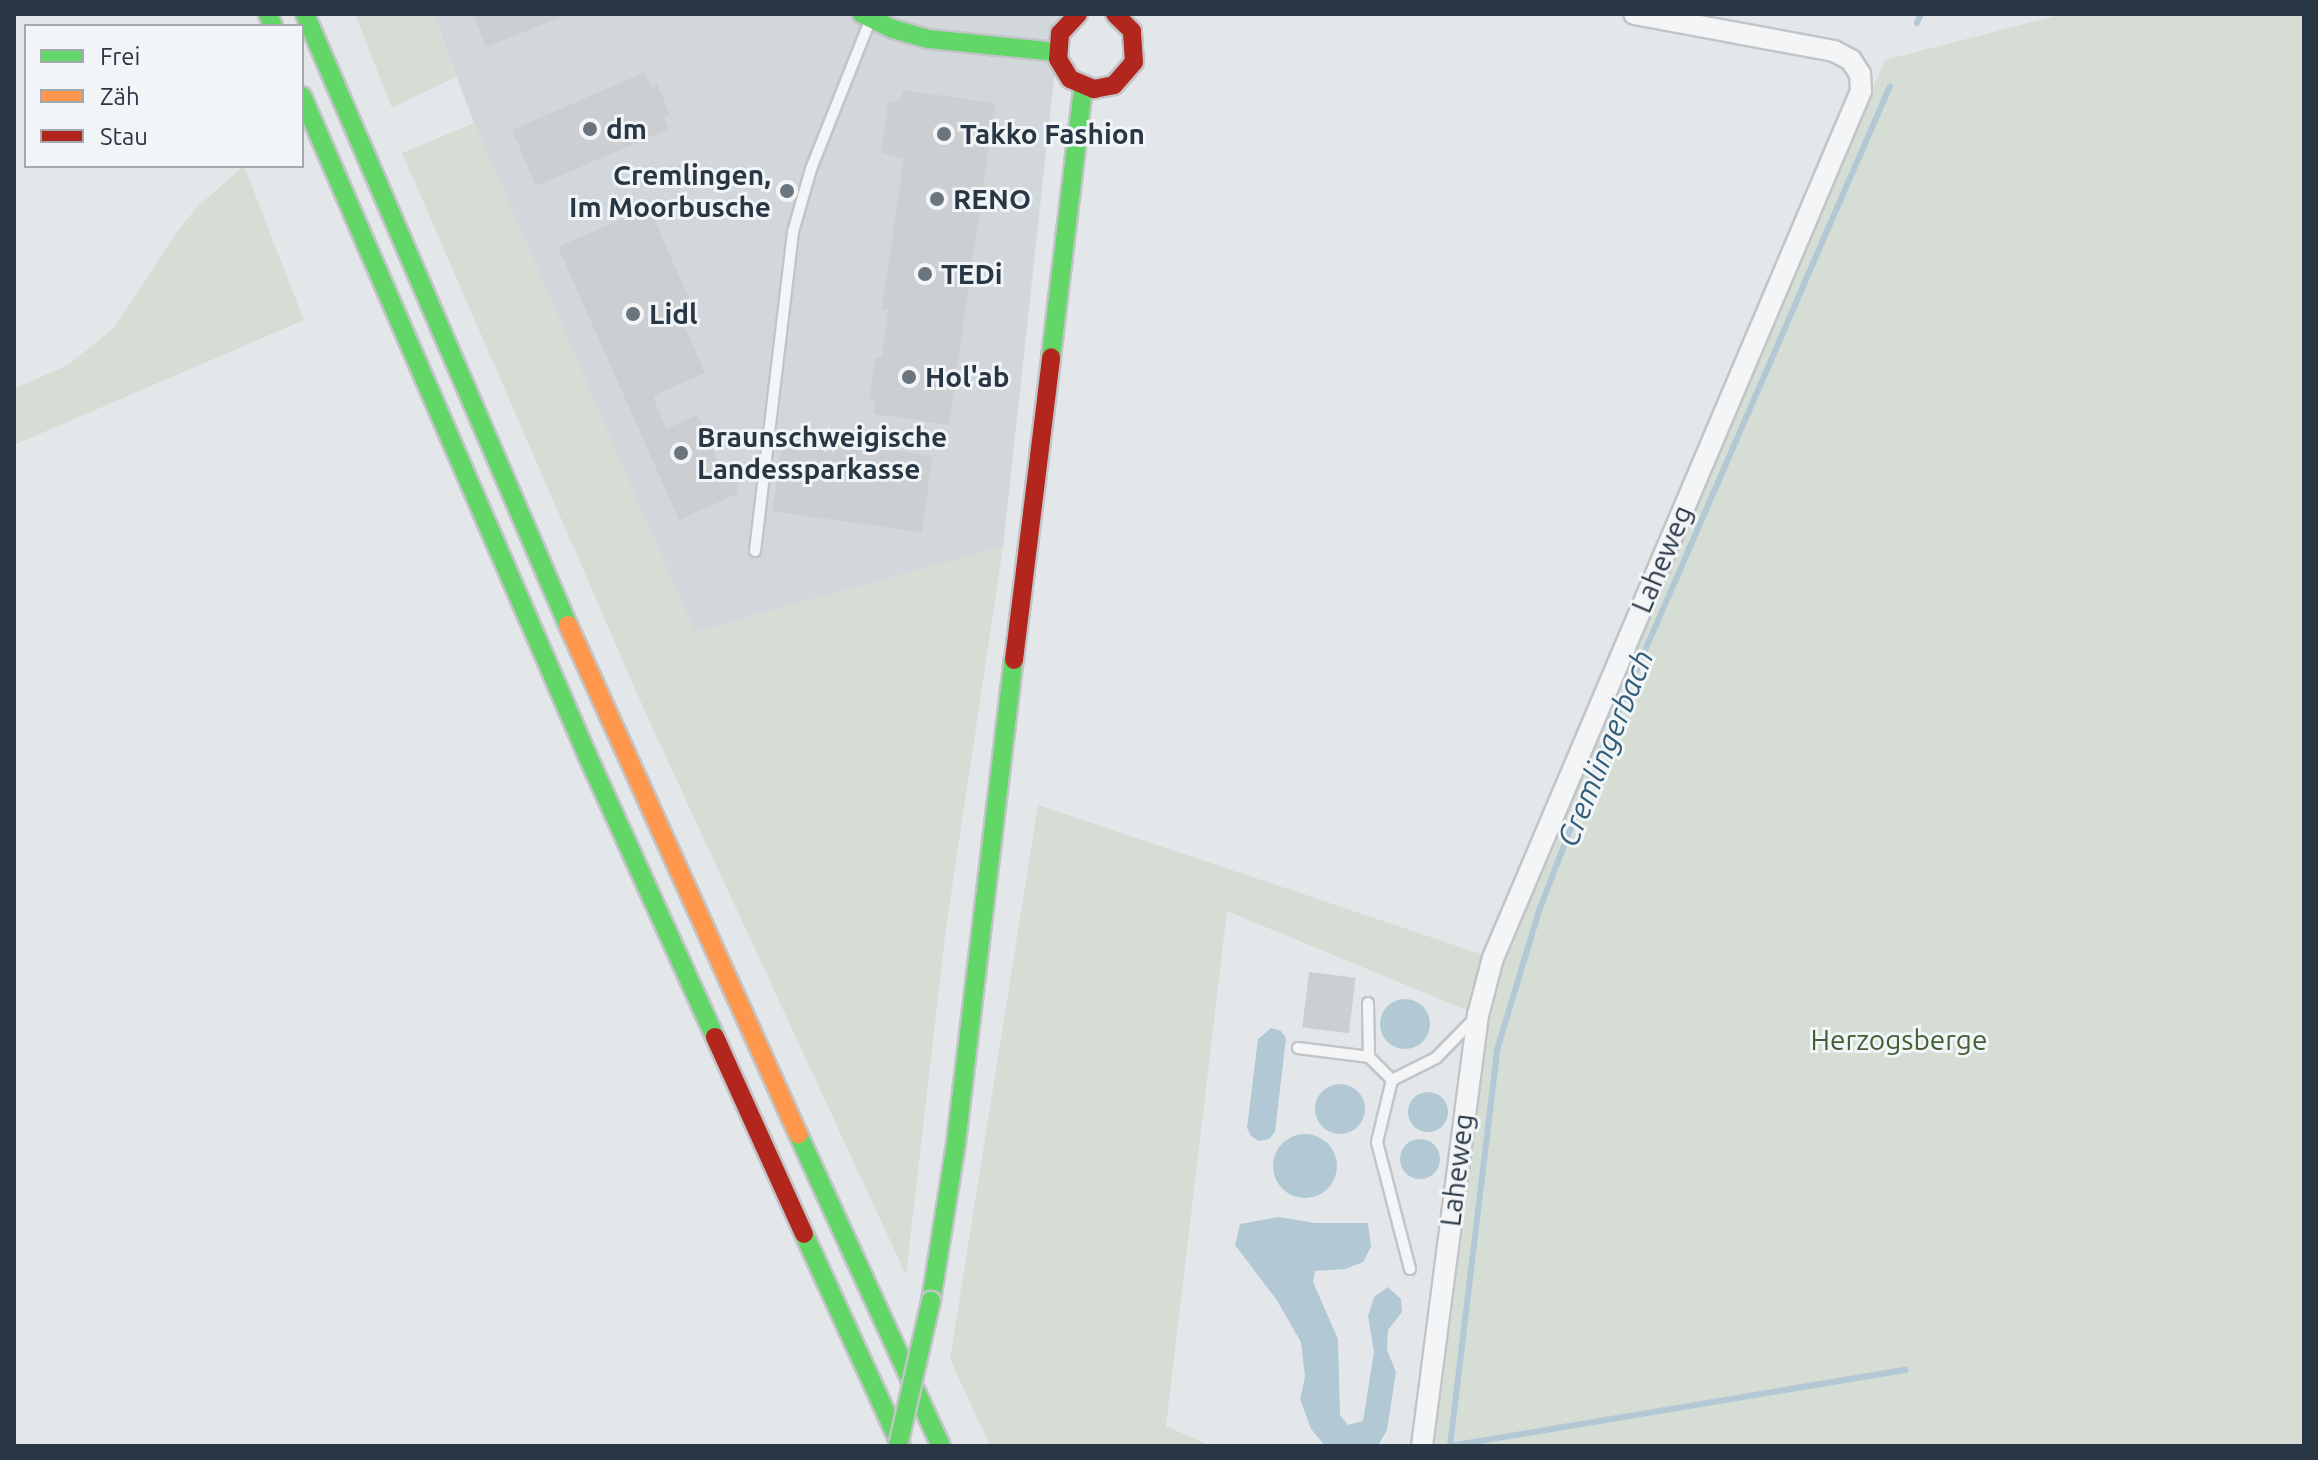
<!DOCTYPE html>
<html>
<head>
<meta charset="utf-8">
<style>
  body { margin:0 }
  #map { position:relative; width:2318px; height:1460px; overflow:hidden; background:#e4e7e9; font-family:Ubuntu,sans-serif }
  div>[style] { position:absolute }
  .built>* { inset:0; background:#d2d7dc }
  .green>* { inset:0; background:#d6ddd4 }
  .water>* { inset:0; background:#b2c8d5 }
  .round { border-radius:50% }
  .stream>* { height:6px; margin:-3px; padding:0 3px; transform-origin:3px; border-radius:3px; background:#b2c8d5 }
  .building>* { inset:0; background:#cccfd2; transform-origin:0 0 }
  .roads { filter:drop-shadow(2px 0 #c2c5c7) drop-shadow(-2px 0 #c2c5c7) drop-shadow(0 2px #c2c5c7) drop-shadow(0 -2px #c2c5c7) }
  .lane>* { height:10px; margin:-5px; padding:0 5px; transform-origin:5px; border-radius:5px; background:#f3f5f6 }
  .street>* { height:20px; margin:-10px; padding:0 10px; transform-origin:10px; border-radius:10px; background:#f3f5f6 }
  .fast>* { height:18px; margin:-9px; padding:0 9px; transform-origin:9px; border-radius:9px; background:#63d668 }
  .slow>* { height:18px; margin:-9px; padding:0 9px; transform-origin:9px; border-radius:9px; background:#ff974d }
  .jam>* { height:18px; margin:-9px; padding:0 9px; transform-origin:9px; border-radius:9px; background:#b3261e }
  .bridges { filter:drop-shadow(2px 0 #c2c5c7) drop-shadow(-2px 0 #c2c5c7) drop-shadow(0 2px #c2c5c7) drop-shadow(0 -2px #c2c5c7) }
  .fast-bridge>* { height:18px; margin:-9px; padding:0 9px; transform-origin:9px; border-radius:9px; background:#63d668 }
  .dots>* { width:22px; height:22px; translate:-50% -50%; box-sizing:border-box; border:4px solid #f2f5f8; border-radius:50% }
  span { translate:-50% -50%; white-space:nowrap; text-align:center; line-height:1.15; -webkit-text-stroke:6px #f2f5f8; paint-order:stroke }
  .poi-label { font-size:28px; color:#293744; font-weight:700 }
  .left { translate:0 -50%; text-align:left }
  .right { translate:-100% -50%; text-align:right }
  .street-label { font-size:28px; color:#293744 }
  .park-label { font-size:28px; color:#446036 }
  .water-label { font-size:30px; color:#315d7a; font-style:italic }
  .frame { position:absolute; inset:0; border:16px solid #293744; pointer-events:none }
  .legend { position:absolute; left:24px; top:24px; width:280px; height:144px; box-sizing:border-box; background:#f2f5f8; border:2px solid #a2a9b0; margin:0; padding:10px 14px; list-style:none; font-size:24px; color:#293744 }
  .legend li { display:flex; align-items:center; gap:16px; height:40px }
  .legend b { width:40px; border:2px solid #a2a9b0 }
</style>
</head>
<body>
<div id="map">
  <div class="built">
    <i style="clip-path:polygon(433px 14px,1061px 14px,1003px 547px,694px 632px,474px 123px)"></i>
  </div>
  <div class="green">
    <i style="clip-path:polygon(355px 14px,433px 14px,456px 77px,392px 108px)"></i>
    <i style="clip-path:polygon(2063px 14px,2304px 14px,2304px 1446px,1422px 1446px,1478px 1015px,1227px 911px,1166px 1426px,1211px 1446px,990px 1446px,950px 1359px,1038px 805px,1493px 958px,1885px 60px)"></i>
    <i style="clip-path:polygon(474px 123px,694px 632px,1003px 547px,946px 928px,906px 1275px,646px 714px,402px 153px)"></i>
    <i style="clip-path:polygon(244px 166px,304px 320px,14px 445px,14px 389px,68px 365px,114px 328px,177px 232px,197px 207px)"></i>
  </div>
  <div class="water">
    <i class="round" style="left:1380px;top:999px;width:50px;height:50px"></i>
    <i style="clip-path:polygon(1271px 1028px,1281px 1031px,1286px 1038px,1275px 1132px,1269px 1139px,1259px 1141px,1251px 1136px,1247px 1128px,1258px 1039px)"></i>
    <i class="round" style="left:1315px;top:1084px;width:50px;height:50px"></i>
    <i class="round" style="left:1408px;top:1092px;width:40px;height:40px"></i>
    <i class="round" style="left:1273px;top:1134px;width:64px;height:64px"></i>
    <i class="round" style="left:1400px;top:1139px;width:40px;height:40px"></i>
    <i style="clip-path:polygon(1279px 1217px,1315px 1223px,1368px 1223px,1371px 1247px,1363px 1262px,1345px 1269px,1315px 1271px,1313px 1282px,1338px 1339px,1340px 1415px,1348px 1425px,1363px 1421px,1374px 1352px,1368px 1316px,1374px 1297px,1388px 1287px,1401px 1299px,1402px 1312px,1388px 1330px,1387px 1350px,1396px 1372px,1387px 1430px,1378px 1446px,1325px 1446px,1311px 1429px,1300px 1399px,1305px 1377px,1301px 1342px,1276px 1299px,1235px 1245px,1240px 1224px)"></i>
  </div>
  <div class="stream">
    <i style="left:1917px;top:23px;width:10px;rotate:-66deg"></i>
    <i style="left:1450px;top:1446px;width:399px;rotate:-83.2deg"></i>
    <i style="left:1497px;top:1050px;width:148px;rotate:-73.2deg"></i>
    <i style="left:1540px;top:908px;width:150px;rotate:-68.9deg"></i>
    <i style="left:1594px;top:768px;width:743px;rotate:-66.54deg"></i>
    <i style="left:1450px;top:1446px;width:462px;rotate:-9.5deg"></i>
  </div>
  <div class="building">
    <i style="clip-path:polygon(473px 14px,566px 14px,566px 15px,486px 47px)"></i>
    <i style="clip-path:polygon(645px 72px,651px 87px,657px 84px,670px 115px,664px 117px,669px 129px,536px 186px,512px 130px)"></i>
    <i style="clip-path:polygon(902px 90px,995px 103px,949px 425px,874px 414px,876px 399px,869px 398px,875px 357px,882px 358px,888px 310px,882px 309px,904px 159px,881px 153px,888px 103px,901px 100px)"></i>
    <i style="clip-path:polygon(649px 207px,693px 308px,679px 314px,705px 373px,653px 396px,666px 429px,697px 415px,720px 465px,741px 468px,737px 494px,679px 520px,558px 247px)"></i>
    <i style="left:783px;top:435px;width:151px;height:77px;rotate:8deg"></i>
    <i style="left:1309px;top:972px;width:47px;height:56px;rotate:7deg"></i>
  </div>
  <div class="roads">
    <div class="lane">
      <i style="left:755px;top:551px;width:321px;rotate:-83.2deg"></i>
      <i style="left:793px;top:232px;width:66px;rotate:-74.1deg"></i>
      <i style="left:811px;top:169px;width:159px;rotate:-68.3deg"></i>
      <i style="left:1368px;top:1003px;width:54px;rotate:88.9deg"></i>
      <i style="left:1369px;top:1057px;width:33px;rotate:45deg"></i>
      <i style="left:1298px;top:1048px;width:72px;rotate:7.2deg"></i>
      <i style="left:1410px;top:1269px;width:131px;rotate:-104.6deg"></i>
      <i style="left:1377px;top:1142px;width:64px;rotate:-76.4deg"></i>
      <i style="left:1392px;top:1080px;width:49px;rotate:-26.6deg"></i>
      <i style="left:1436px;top:1058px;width:54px;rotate:-45.7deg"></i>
    </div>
    <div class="street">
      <i style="left:1422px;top:1446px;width:435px;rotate:-82.6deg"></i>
      <i style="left:1478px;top:1015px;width:59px;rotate:-75.3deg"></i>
      <i style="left:1493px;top:958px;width:942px;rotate:-67deg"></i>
      <i style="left:1861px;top:91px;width:17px;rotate:-93deg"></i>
      <i style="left:1860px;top:74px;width:17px;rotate:-123deg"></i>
      <i style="left:1851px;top:60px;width:19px;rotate:-152deg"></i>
      <i style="left:1834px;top:51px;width:203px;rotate:-169.5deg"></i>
    </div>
    <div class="fast">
      <i style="left:268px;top:14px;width:13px;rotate:67deg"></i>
      <i style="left:305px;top:14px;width:665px;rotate:66.71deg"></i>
      <i style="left:862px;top:14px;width:34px;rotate:26deg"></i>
      <i style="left:893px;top:29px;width:37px;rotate:16deg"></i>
      <i style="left:929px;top:39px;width:129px;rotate:5.8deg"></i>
      <i style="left:302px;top:96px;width:720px;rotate:66.6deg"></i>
      <i style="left:588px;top:757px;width:307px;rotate:65.6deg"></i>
      <i style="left:1051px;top:357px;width:272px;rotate:-83.2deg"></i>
      <i style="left:798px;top:1134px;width:343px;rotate:65.4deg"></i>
      <i style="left:804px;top:1234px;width:233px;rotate:65.4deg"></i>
      <i style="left:931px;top:1301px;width:160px;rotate:-81deg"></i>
      <i style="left:956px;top:1143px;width:486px;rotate:-83.2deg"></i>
    </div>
    <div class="slow">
      <i style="left:568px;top:625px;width:559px;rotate:65.68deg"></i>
    </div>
    <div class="jam">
      <i style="left:1078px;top:14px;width:26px;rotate:133deg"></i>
      <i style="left:1060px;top:33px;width:26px;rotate:94deg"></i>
      <i style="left:1058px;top:59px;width:23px;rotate:59deg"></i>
      <i style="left:1070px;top:79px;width:26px;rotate:23deg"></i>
      <i style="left:1094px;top:89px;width:20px;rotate:-11deg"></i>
      <i style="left:1114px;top:85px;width:30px;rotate:-49deg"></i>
      <i style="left:1134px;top:62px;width:31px;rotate:-94deg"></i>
      <i style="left:1132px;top:31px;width:24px;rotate:-135deg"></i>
      <i style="left:1014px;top:660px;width:305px;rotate:-83deg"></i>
      <i style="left:715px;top:1037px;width:216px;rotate:65.7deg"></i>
    </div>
  </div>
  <div class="bridges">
    <div class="fast-bridge">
      <i style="left:898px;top:1446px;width:149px;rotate:-77.2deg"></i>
    </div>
  </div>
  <div class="dots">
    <i style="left:590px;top:129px;background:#6a757e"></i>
    <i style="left:944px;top:134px;background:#6a757e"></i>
    <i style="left:787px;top:191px;background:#6a757e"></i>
    <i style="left:937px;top:199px;background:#6a757e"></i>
    <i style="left:925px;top:274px;background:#6a757e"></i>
    <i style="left:633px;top:314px;background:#6a757e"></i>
    <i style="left:909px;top:377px;background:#6a757e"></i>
    <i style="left:681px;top:453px;background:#6a757e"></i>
  </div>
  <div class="poi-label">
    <span class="left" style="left:606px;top:129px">dm</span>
    <span class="left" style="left:960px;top:134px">Takko Fashion</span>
    <span class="right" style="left:771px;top:191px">Cremlingen,<br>Im Moorbusche</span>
    <span class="left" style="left:953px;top:199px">RENO</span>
    <span class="left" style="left:941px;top:274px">TEDi</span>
    <span class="left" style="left:649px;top:314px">Lidl</span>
    <span class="left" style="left:925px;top:377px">Hol'ab</span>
    <span class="left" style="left:697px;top:453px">Braunschweigische<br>Landessparkasse</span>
  </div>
  <div class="street-label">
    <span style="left:1662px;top:559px;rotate:-67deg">Laheweg</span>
    <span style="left:1457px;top:1170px;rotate:-83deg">Laheweg</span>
  </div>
  <div class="park-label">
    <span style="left:1899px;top:1040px">Herzogsberge</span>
  </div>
  <div class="water-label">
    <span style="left:1605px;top:748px;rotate:-68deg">Cremlingerbach</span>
  </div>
  <div class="frame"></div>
  <ul class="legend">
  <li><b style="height:10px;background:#63d668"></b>Frei</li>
  <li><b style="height:10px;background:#ff974d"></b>Zäh</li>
  <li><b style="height:10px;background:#b3261e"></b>Stau</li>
  </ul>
</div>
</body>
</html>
